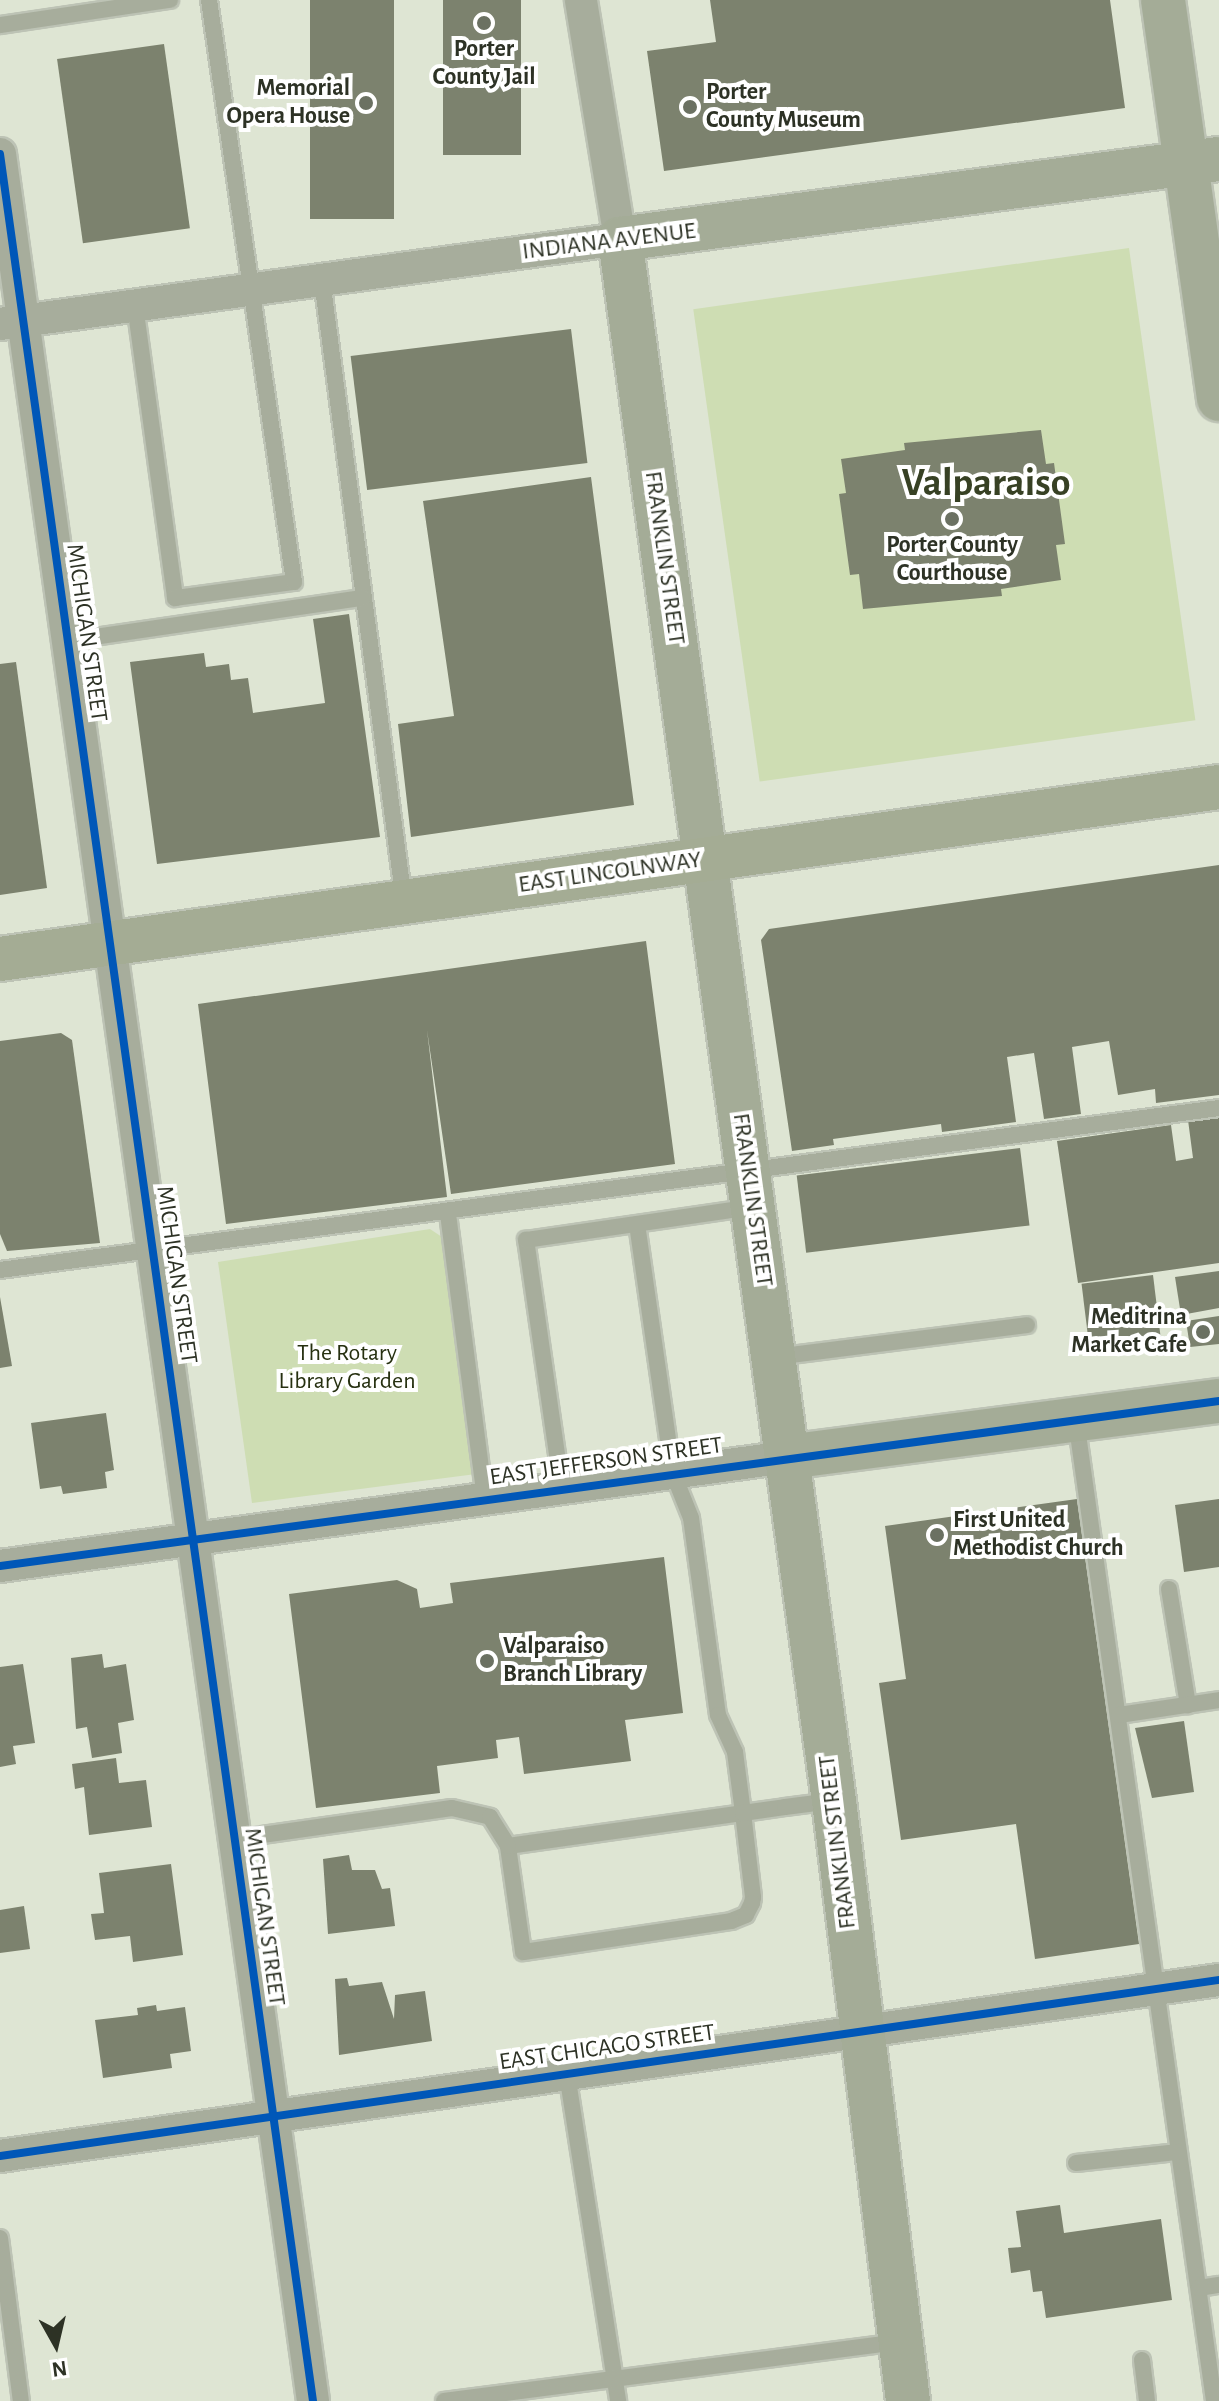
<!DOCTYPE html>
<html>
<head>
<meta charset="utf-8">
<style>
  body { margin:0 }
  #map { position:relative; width:1219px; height:2401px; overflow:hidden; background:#dee5d3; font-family:"Alegreya Sans",sans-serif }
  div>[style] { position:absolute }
  .green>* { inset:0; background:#ceddb3; transform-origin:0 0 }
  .building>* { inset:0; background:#7c826e; transform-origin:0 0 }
  .roads { filter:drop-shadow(2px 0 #bdc3b5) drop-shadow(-2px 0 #bdc3b5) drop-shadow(0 2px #bdc3b5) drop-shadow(0 -2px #bdc3b5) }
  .lane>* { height:16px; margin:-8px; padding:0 8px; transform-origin:8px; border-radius:8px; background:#a7ad9c }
  .street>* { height:32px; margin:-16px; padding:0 16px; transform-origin:16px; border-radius:16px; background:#a7ad9c }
  .secondary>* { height:44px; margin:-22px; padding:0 22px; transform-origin:22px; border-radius:22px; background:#a4ac97 }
  .primary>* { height:44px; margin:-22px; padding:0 22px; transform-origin:22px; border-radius:22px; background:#a4ac94 }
  .cycleway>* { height:8px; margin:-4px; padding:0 4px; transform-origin:4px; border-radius:4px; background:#0057b8 }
  .dots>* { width:22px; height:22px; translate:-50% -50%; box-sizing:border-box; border:4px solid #fff; border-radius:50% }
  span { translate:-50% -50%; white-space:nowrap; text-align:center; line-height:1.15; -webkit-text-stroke:8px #fff; paint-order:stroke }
  .poi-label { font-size:24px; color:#2d3225; font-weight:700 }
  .right { translate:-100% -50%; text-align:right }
  .left { translate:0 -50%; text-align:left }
  .street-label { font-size:24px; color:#2d3225 }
  .park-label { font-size:24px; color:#263010 }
  .town-label { font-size:40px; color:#374124; font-weight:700 }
  .north { position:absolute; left:16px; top:2305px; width:80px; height:80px; -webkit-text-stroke:6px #fff; paint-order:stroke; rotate:172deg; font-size:22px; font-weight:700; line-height:32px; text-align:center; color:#2d3225 }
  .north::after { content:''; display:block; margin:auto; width:28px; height:36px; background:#2d3225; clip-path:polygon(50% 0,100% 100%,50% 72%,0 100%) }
</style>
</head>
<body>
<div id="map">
  <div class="green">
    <i style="left:1129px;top:248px;width:477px;height:440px;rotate:82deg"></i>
    <i style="clip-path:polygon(430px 1229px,442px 1237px,476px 1474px,252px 1503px,218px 1262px)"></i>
  </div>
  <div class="building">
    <i style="left:310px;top:0;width:84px;height:219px"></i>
    <i style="left:443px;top:0;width:78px;height:155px"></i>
    <i style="clip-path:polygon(710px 0,1110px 0,1125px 108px,664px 171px,647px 51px,716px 42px)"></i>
    <i style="left:164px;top:44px;width:186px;height:108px;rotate:82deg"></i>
    <i style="left:571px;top:329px;width:135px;height:222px;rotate:83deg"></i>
    <i style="clip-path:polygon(1041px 430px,1046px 464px,1054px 463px,1065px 544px,1056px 545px,1061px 580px,1001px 589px,1002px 596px,863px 609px,859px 574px,850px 575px,839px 494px,846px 493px,841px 459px,905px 450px,904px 443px)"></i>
    <i style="clip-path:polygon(591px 477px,634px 805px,411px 837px,398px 724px,454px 716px,423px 501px)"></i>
    <i style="clip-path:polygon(349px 614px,380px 837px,157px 864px,130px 662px,204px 653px,206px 667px,229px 664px,231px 680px,248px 678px,253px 713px,325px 703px,313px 619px)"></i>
    <i style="clip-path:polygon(16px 662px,47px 888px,0 895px,0 664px)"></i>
    <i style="clip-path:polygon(1219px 865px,1219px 1095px,1156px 1103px,1155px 1089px,1118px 1095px,1109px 1041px,1072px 1047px,1081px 1114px,1044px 1119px,1034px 1053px,1007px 1057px,1016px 1122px,942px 1132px,941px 1124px,833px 1139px,834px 1145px,792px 1151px,761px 940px,769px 929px)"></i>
    <i style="clip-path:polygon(646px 941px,675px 1164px,451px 1194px,427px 1030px,447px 1197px,226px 1224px,198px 1004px)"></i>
    <i style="clip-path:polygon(61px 1033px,72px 1040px,100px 1243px,7px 1251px,0 1234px,0 1041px)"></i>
    <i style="clip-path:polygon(1219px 1116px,1219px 1263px,1078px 1283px,1057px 1141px,1171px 1125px,1176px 1161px,1193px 1158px,1188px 1120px)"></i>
    <i style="left:1020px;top:1148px;width:78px;height:225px;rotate:83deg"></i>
    <i style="clip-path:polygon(1219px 1271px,1219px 1308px,1181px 1315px,1175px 1277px)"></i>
    <i style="left:1153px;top:1275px;width:70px;height:72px;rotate:83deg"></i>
    <i style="clip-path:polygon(0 1297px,12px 1366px,0 1368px)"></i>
    <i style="clip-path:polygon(1219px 1316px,1219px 1344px,1190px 1347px,1186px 1321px)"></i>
    <i style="clip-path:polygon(106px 1413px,114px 1470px,105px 1472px,107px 1488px,63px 1494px,61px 1486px,40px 1489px,31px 1423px)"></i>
    <i style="clip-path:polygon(1077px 1499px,1139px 1944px,1035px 1959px,1016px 1824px,901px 1840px,879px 1683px,906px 1679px,885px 1526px)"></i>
    <i style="clip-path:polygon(1219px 1499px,1219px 1567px,1184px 1572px,1175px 1505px)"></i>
    <i style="clip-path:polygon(664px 1557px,683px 1713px,625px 1720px,631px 1761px,524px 1774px,519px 1737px,496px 1740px,498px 1758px,437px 1766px,440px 1793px,316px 1808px,289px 1594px,397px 1580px,417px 1589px,420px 1608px,453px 1603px,450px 1583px)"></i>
    <i style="clip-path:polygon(102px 1654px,104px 1668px,126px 1664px,134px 1720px,118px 1723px,122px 1753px,92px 1758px,87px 1727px,76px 1729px,71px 1658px)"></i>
    <i style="clip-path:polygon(23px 1664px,35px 1743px,13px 1746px,16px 1764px,0 1767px,0 1667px)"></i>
    <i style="clip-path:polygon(1184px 1721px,1194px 1792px,1152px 1798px,1135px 1728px)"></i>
    <i style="clip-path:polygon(116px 1758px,119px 1783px,146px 1780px,152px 1827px,89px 1835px,84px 1787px,75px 1789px,72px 1764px)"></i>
    <i style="clip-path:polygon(349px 1855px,352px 1870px,375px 1870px,382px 1889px,390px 1888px,395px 1926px,328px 1934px,323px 1859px)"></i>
    <i style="clip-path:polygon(171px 1864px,183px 1955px,133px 1962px,130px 1936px,95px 1940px,91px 1914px,104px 1913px,99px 1873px)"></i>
    <i style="clip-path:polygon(24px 1906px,30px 1949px,0 1953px,0 1910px)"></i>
    <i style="clip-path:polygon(347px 1978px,349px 1986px,382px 1982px,394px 2019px,395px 1995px,425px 1991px,432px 2041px,339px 2055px,335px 1979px)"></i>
    <i style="clip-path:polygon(156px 2005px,157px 2011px,185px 2007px,191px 2051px,170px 2054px,172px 2068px,103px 2078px,95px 2020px,138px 2015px,137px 2008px)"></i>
    <i style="clip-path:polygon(1060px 2205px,1064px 2233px,1161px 2219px,1172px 2300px,1046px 2318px,1042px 2291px,1033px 2292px,1030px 2270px,1011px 2273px,1008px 2248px,1021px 2247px,1016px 2211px)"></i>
  </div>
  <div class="roads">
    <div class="lane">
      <i style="left:0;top:25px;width:172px;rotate:-8.4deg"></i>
      <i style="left:322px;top:280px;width:626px;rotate:82.48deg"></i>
      <i style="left:135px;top:305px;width:296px;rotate:82.2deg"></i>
      <i style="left:175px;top:598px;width:120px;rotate:-7.7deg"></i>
      <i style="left:294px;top:582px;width:588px;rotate:-98.31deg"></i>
      <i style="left:67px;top:641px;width:299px;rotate:-8.3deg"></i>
      <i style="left:448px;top:1214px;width:287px;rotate:82.6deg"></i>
      <i style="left:637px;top:1224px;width:252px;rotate:81.8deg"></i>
      <i style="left:673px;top:1473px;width:48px;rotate:68.2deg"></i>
      <i style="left:691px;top:1518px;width:199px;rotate:82.2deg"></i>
      <i style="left:718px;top:1715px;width:41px;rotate:65.3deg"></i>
      <i style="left:735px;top:1752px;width:62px;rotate:82.5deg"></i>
      <i style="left:743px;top:1813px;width:85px;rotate:83.2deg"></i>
      <i style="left:753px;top:1897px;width:6px;rotate:99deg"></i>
      <i style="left:752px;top:1903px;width:13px;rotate:117deg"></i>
      <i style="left:746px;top:1915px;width:16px;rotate:158deg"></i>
      <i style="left:731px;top:1921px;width:210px;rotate:171.5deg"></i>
      <i style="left:523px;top:1952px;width:107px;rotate:-98.1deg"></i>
      <i style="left:508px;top:1846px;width:237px;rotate:-8deg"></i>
      <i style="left:743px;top:1813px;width:42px;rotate:-8.1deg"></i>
      <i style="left:785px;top:1807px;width:47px;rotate:-7.3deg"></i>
      <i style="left:0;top:1270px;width:1230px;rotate:-7.57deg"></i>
      <i style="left:775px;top:1357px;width:254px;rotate:-7.2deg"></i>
      <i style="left:1076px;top:1420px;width:991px;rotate:81.99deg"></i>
      <i style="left:562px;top:1489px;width:252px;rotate:-98.2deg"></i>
      <i style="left:526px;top:1240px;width:227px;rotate:-8.3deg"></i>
      <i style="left:1169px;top:1589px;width:118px;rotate:80.7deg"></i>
      <i style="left:1119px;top:1715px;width:101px;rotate:-8.5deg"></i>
      <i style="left:234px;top:1839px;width:220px;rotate:-8.1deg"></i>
      <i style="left:452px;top:1808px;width:39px;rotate:13deg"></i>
      <i style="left:490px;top:1817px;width:34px;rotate:58deg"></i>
      <i style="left:567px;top:2074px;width:331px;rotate:81.1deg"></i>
      <i style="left:1076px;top:2163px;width:103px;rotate:-6.2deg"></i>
      <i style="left:0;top:2238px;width:164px;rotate:82.7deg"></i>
      <i style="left:1199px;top:2288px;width:20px;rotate:-9deg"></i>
      <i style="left:1142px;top:2360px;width:41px;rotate:83deg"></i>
      <i style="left:444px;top:2401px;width:459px;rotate:-7.4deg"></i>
    </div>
    <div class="street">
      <i style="left:0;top:154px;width:2269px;rotate:82.07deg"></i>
      <i style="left:0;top:324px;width:626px;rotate:-7.81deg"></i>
      <i style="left:620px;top:239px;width:242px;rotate:-99.3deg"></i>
      <i style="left:0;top:1566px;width:795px;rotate:-7.89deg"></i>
      <i style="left:0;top:2156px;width:1232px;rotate:-8.22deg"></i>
    </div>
    <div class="secondary">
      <i style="left:1163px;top:0;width:403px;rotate:82deg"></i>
      <i style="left:787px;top:1457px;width:436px;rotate:-7.4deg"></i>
      <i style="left:908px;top:2401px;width:605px;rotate:-97.03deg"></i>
      <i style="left:834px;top:1801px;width:1577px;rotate:-97.8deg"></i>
      <i style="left:620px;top:239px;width:604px;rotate:-7.61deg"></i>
    </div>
    <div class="primary">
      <i style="left:0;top:959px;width:1231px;rotate:-8.03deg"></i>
    </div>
  </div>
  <div class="cycleway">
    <i style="left:0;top:154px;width:2269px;rotate:82.07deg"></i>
    <i style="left:0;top:1566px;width:1230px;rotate:-7.71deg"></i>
    <i style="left:0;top:2156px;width:1232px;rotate:-8.22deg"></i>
  </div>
  <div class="dots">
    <i style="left:484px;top:23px;background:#6b7162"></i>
    <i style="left:366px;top:103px;background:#6b7162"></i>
    <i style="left:690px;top:107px;background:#6b7162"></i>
    <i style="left:952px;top:519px;background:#6b7162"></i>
    <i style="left:1203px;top:1332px;background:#6b7162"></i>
    <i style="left:937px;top:1535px;background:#6b7162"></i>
    <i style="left:487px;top:1661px;background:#6b7162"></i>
  </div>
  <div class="poi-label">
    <span style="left:484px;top:64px">Porter<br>County Jail</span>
    <span class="right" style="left:350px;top:103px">Memorial<br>Opera House</span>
    <span class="left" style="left:706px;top:107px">Porter<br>County Museum</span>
    <span style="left:952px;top:560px">Porter County<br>Courthouse</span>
    <span class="right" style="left:1187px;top:1332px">Meditrina<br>Market Cafe</span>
    <span class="left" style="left:953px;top:1535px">First United<br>Methodist Church</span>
    <span class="left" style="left:503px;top:1661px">Valparaiso<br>Branch Library</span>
  </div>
  <div class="street-label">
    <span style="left:609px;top:242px;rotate:-7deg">INDIANA AVENUE</span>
    <span style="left:664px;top:558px;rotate:82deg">FRANKLIN STREET</span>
    <span style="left:86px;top:633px;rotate:82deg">MICHIGAN STREET</span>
    <span style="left:610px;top:873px;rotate:-8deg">EAST LINCOLNWAY</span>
    <span style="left:752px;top:1200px;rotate:82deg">FRANKLIN STREET</span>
    <span style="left:176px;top:1275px;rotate:82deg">MICHIGAN STREET</span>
    <span style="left:606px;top:1462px;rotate:-8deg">EAST JEFFERSON STREET</span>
    <span style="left:838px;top:1842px;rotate:-97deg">FRANKLIN STREET</span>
    <span style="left:264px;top:1917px;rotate:82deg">MICHIGAN STREET</span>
    <span style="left:607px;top:2048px;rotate:-8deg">EAST CHICAGO STREET</span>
  </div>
  <div class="park-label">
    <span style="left:347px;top:1368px">The Rotary<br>Library Garden</span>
  </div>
  <div class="town-label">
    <span style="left:986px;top:483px">Valparaiso</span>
  </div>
  <div class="north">N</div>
</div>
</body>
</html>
